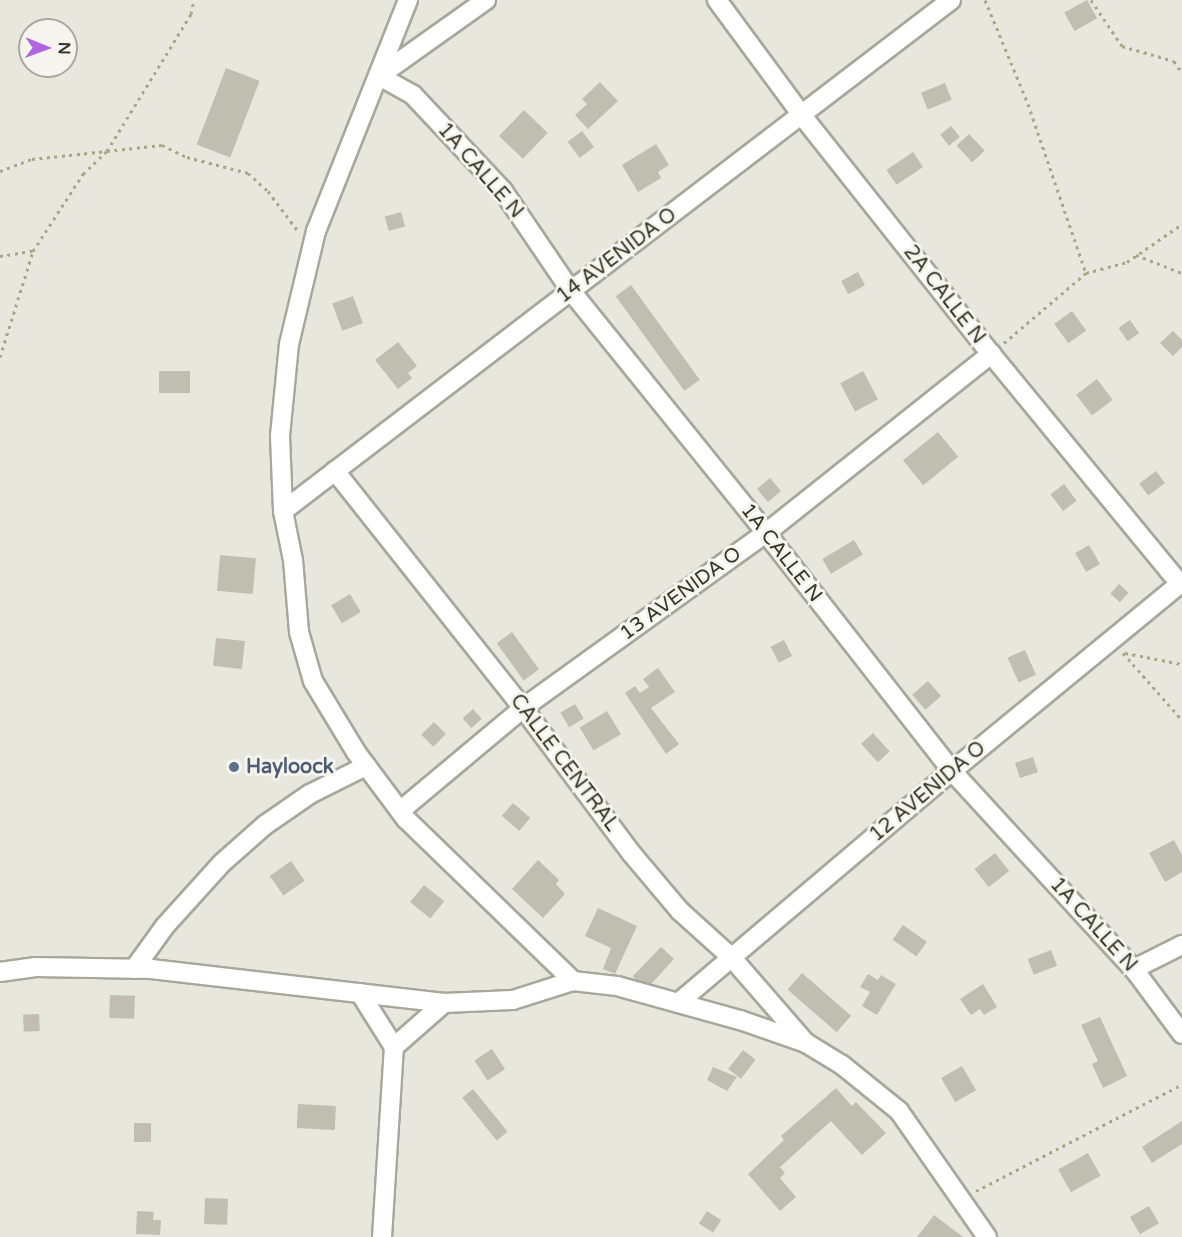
<!DOCTYPE html>
<html>
<head>
<meta charset="utf-8">
<style>
  body { margin:0 }
  #map { position:relative; width:1182px; height:1237px; overflow:hidden; background:#e8e7de; font-family:"Varela Round",sans-serif }
  div>[style] { position:absolute }
  .building>* { inset:0; background:#bfbeb1; transform-origin:0 0 }
  .path>* { height:3px; margin-top:-1.5px; transform-origin:0; background:repeating-linear-gradient(90deg,#a6a883 0 3px,transparent 0 7.5px) }
  .roads { filter:drop-shadow(2px 0 #a7a79a) drop-shadow(-2px 0 #a7a79a) drop-shadow(0 2px #a7a79a) drop-shadow(0 -2px #a7a79a) }
  .minor>* { height:18px; margin:-9px; padding:0 9px; transform-origin:9px; border-radius:9px; background:#fff }
  .tertiary>* { height:18px; margin:-9px; padding:0 9px; transform-origin:9px; border-radius:9px; background:#fff }
  .dots>* { width:16px; height:16px; translate:-50% -50%; box-sizing:border-box; border:3px solid #f5f4ee; border-radius:50% }
  span { translate:-50% -50%; white-space:nowrap; text-align:center; line-height:1.15; -webkit-text-stroke:6px #f5f4ee; paint-order:stroke }
  .street-label { font-size:20px; color:#343522 }
  .service-label { font-size:20px; color:#4e5e75; font-weight:700 }
  .left { translate:0 -50%; text-align:left }
  .north { position:absolute; left:18px; top:18px; width:60px; height:60px; box-sizing:border-box; background:#f5f4ee; border:2px solid #a8a89c; border-radius:50%; rotate:91deg; font-size:16px; font-weight:700; line-height:24px; text-align:center; color:#343522 }
  .north::after { content:''; display:block; margin:auto; width:21px; height:27px; background:#b064e0; clip-path:polygon(50% 0,100% 100%,50% 72%,0 100%) }
</style>
</head>
<body>
<div id="map">
  <div class="building">
    <i style="left:1087px;top:0;width:21px;height:26px;rotate:61deg"></i>
    <i style="left:226px;top:68px;width:36px;height:82px;rotate:21deg"></i>
    <i style="clip-path:polygon(600px 82px,618px 101px,588px 129px,575px 115px,587px 104px,582px 99px)"></i>
    <i style="left:945px;top:83px;width:18px;height:26px;rotate:68deg"></i>
    <i style="left:524px;top:110px;width:33px;height:36px;rotate:44deg"></i>
    <i style="left:951px;top:126px;width:14px;height:14px;rotate:51deg"></i>
    <i style="left:582px;top:131px;width:20px;height:18px;rotate:53deg"></i>
    <i style="left:969px;top:134px;width:23px;height:17px;rotate:47deg"></i>
    <i style="clip-path:polygon(656px 144px,669px 165px,658px 172px,661px 178px,638px 192px,622px 165px)"></i>
    <i style="left:913px;top:152px;width:18px;height:32px;rotate:56deg"></i>
    <i style="left:401px;top:212px;width:15px;height:17px;rotate:74deg"></i>
    <i style="left:858px;top:272px;width:15px;height:19px;rotate:62deg"></i>
    <i style="left:631px;top:285px;width:117px;height:19px;rotate:54deg"></i>
    <i style="left:353px;top:296px;width:29px;height:22px;rotate:70deg"></i>
    <i style="left:1072px;top:311px;width:24px;height:22px;rotate:54deg"></i>
    <i style="left:1130px;top:320px;width:16px;height:14px;rotate:55deg"></i>
    <i style="clip-path:polygon(1173px 331px,1182px 340px,1182px 347px,1173px 356px,1160px 343px)"></i>
    <i style="clip-path:polygon(398px 342px,417px 366px,408px 373px,412px 378px,398px 389px,375px 360px)"></i>
    <i style="left:159px;top:371px;width:31px;height:22px"></i>
    <i style="left:863px;top:371px;width:32px;height:26px;rotate:62deg"></i>
    <i style="left:1097px;top:379px;width:26px;height:26px;rotate:53deg"></i>
    <i style="left:938px;top:432px;width:32px;height:45px;rotate:51deg"></i>
    <i style="left:1156px;top:471px;width:15px;height:21px;rotate:53deg"></i>
    <i style="left:770px;top:478px;width:17px;height:17px;rotate:50deg"></i>
    <i style="left:1064px;top:484px;width:21px;height:17px;rotate:53deg"></i>
    <i style="left:854px;top:540px;width:17px;height:37px;rotate:59deg"></i>
    <i style="left:1089px;top:545px;width:22px;height:16px;rotate:60deg"></i>
    <i style="left:220px;top:555px;width:36px;height:36px;rotate:5deg"></i>
    <i style="left:1119px;top:584px;width:13px;height:13px;rotate:42deg"></i>
    <i style="left:350px;top:594px;width:21px;height:22px;rotate:59deg"></i>
    <i style="left:512px;top:632px;width:46px;height:19px;rotate:54deg"></i>
    <i style="left:216px;top:638px;width:29px;height:28px;rotate:6deg"></i>
    <i style="left:784px;top:640px;width:18px;height:15px;rotate:63deg"></i>
    <i style="left:1025px;top:650px;width:27px;height:19px;rotate:66deg"></i>
    <i style="clip-path:polygon(658px 668px,675px 692px,651px 708px,679px 744px,666px 754px,625px 693px,635px 686px,640px 693px,649px 687px,643px 679px)"></i>
    <i style="left:928px;top:681px;width:20px;height:21px;rotate:49deg"></i>
    <i style="left:575px;top:704px;width:17px;height:17px;rotate:59deg"></i>
    <i style="left:473px;top:709px;width:13px;height:14px;rotate:48deg"></i>
    <i style="left:607px;top:711px;width:27px;height:32px;rotate:59deg"></i>
    <i style="left:434px;top:722px;width:17px;height:18px;rotate:45deg"></i>
    <i style="left:873px;top:733px;width:25px;height:16px;rotate:48deg"></i>
    <i style="left:1033px;top:757px;width:16px;height:19px;rotate:72deg"></i>
    <i style="left:513px;top:803px;width:23px;height:17px;rotate:41deg"></i>
    <i style="clip-path:polygon(1174px 840px,1182px 855px,1182px 872px,1165px 882px,1149px 853px)"></i>
    <i style="left:995px;top:853px;width:23px;height:26px;rotate:52deg"></i>
    <i style="clip-path:polygon(538px 860px,559px 880px,556px 884px,565px 894px,543px 918px,512px 889px)"></i>
    <i style="left:291px;top:861px;width:24px;height:26px;rotate:55deg"></i>
    <i style="left:424px;top:885px;width:26px;height:22px;rotate:39deg"></i>
    <i style="clip-path:polygon(598px 908px,637px 926px,615px 974px,603px 969px,611px 948px,585px 936px)"></i>
    <i style="left:903px;top:925px;width:29px;height:18px;rotate:35deg"></i>
    <i style="clip-path:polygon(661px 947px,674px 959px,651px 984px,636px 980px,633px 976px)"></i>
    <i style="left:1051px;top:950px;width:17px;height:25px;rotate:69deg"></i>
    <i style="left:802px;top:973px;width:65px;height:22px;rotate:41deg"></i>
    <i style="clip-path:polygon(868px 974px,878px 980px,881px 975px,896px 984px,877px 1015px,862px 1006px,870px 992px,860px 987px)"></i>
    <i style="clip-path:polygon(983px 984px,997px 1007px,984px 1015px,980px 1009px,971px 1015px,960px 999px)"></i>
    <i style="left:110px;top:995px;width:25px;height:23px;rotate:2deg"></i>
    <i style="left:39px;top:1014px;width:17px;height:16px;rotate:87deg"></i>
    <i style="clip-path:polygon(1100px 1017px,1127px 1076px,1103px 1088px,1092px 1064px,1098px 1061px,1081px 1025px)"></i>
    <i style="left:492px;top:1049px;width:24px;height:21px;rotate:57deg"></i>
    <i style="left:743px;top:1050px;width:16px;height:24px;rotate:38deg"></i>
    <i style="left:962px;top:1066px;width:28px;height:24px;rotate:60deg"></i>
    <i style="clip-path:polygon(713px 1067px,737px 1077px,727px 1091px,707px 1080px)"></i>
    <i style="clip-path:polygon(836px 1088px,852px 1106px,856px 1102px,886px 1133px,862px 1155px,831px 1121px,780px 1167px,785px 1173px,780px 1178px,796px 1197px,780px 1211px,748px 1174px,784px 1140px,781px 1136px)"></i>
    <i style="left:473px;top:1089px;width:55px;height:14px;rotate:51deg"></i>
    <i style="left:298px;top:1104px;width:38px;height:24px;rotate:3deg"></i>
    <i style="clip-path:polygon(1182px 1121px,1182px 1144px,1152px 1163px,1142px 1147px)"></i>
    <i style="left:151px;top:1123px;width:19px;height:17px;rotate:90deg"></i>
    <i style="left:1088px;top:1153px;width:26px;height:34px;rotate:61deg"></i>
    <i style="left:205px;top:1198px;width:23px;height:26px;rotate:2deg"></i>
    <i style="left:1149px;top:1206px;width:20px;height:22px;rotate:60deg"></i>
    <i style="clip-path:polygon(137px 1211px,154px 1212px,153px 1220px,161px 1220px,160px 1235px,136px 1234px)"></i>
    <i style="left:707px;top:1211px;width:17px;height:15px;rotate:33deg"></i>
    <i style="clip-path:polygon(934px 1215px,963px 1237px,917px 1237px)"></i>
  </div>
  <div class="path">
    <i style="left:985px;top:0;width:113px;rotate:67.5deg"></i>
    <i style="left:1028px;top:104px;width:179px;rotate:71.1deg"></i>
    <i style="left:1091px;top:0;width:55px;rotate:56deg"></i>
    <i style="left:1122px;top:46px;width:54px;rotate:16.1deg"></i>
    <i style="left:1174px;top:61px;width:14px;rotate:56deg"></i>
    <i style="left:0;top:171px;width:34px;rotate:-21deg"></i>
    <i style="left:32px;top:159px;width:75px;rotate:-6.1deg"></i>
    <i style="left:107px;top:151px;width:161px;rotate:-58.5deg"></i>
    <i style="left:191px;top:14px;width:14px;rotate:-78deg"></i>
    <i style="left:1136px;top:255px;width:49px;rotate:21.4deg"></i>
    <i style="left:0;top:256px;width:33px;rotate:-9deg"></i>
    <i style="left:33px;top:251px;width:92px;rotate:-57deg"></i>
    <i style="left:83px;top:174px;width:33px;rotate:-44deg"></i>
    <i style="left:107px;top:151px;width:55px;rotate:-6.2deg"></i>
    <i style="left:162px;top:145px;width:28px;rotate:26deg"></i>
    <i style="left:187px;top:157px;width:63px;rotate:14.7deg"></i>
    <i style="left:248px;top:173px;width:27px;rotate:42deg"></i>
    <i style="left:268px;top:191px;width:50px;rotate:53.1deg"></i>
    <i style="left:1004px;top:343px;width:108px;rotate:-40.5deg"></i>
    <i style="left:1086px;top:273px;width:42px;rotate:-15deg"></i>
    <i style="left:1127px;top:262px;width:67px;rotate:-34.6deg"></i>
    <i style="left:0;top:357px;width:111px;rotate:-72.7deg"></i>
    <i style="left:1123px;top:653px;width:89px;rotate:48.6deg"></i>
    <i style="left:1125px;top:653px;width:58px;rotate:10.9deg"></i>
    <i style="left:976px;top:1191px;width:232px;rotate:-27.4deg"></i>
  </div>
  <div class="roads">
    <div class="minor">
      <i style="left:486px;top:0;width:131px;rotate:144.6deg"></i>
      <i style="left:379px;top:76px;width:39px;rotate:29deg"></i>
      <i style="left:413px;top:95px;width:132px;rotate:46.8deg"></i>
      <i style="left:503px;top:191px;width:121px;rotate:55.8deg"></i>
      <i style="left:571px;top:291px;width:311px;rotate:51.1deg"></i>
      <i style="left:766px;top:533px;width:302px;rotate:52deg"></i>
      <i style="left:952px;top:771px;width:273px;rotate:47.5deg"></i>
      <i style="left:1136px;top:972px;width:77px;rotate:53.4deg"></i>
      <i style="left:335px;top:471px;width:303px;rotate:51.6deg"></i>
      <i style="left:523px;top:708px;width:182px;rotate:53.3deg"></i>
      <i style="left:632px;top:854px;width:75px;rotate:49.9deg"></i>
      <i style="left:680px;top:911px;width:70px;rotate:42.1deg"></i>
      <i style="left:732px;top:958px;width:113px;rotate:49deg"></i>
      <i style="left:283px;top:511px;width:841px;rotate:-37.41deg"></i>
      <i style="left:400px;top:811px;width:160px;rotate:-39.9deg"></i>
      <i style="left:523px;top:708px;width:299px;rotate:-35.8deg"></i>
      <i style="left:766px;top:533px;width:288px;rotate:-38.5deg"></i>
      <i style="left:134px;top:969px;width:53px;rotate:-54.2deg"></i>
      <i style="left:165px;top:926px;width:85px;rotate:-47.9deg"></i>
      <i style="left:222px;top:863px;width:57px;rotate:-41.5deg"></i>
      <i style="left:265px;top:825px;width:55px;rotate:-34.6deg"></i>
      <i style="left:310px;top:794px;width:63px;rotate:-26.6deg"></i>
      <i style="left:1134px;top:969px;width:54px;rotate:-26.6deg"></i>
      <i style="left:0;top:972px;width:36px;rotate:-8deg"></i>
      <i style="left:36px;top:967px;width:115px;rotate:1deg"></i>
      <i style="left:151px;top:969px;width:295px;rotate:6.6deg"></i>
      <i style="left:444px;top:1003px;width:69px;rotate:-2.5deg"></i>
      <i style="left:513px;top:1000px;width:63px;rotate:-17.6deg"></i>
      <i style="left:360px;top:993px;width:64px;rotate:57.8deg"></i>
      <i style="left:678px;top:1003px;width:359px;rotate:-40.3deg"></i>
      <i style="left:952px;top:771px;width:295px;rotate:-39.4deg"></i>
      <i style="left:1180px;top:584px;width:298px;rotate:-129.4deg"></i>
      <i style="left:991px;top:354px;width:306px;rotate:-128.4deg"></i>
      <i style="left:801px;top:114px;width:142px;rotate:-126.4deg"></i>
      <i style="left:382px;top:1237px;width:190px;rotate:-86.4deg"></i>
      <i style="left:394px;top:1047px;width:67px;rotate:-41.3deg"></i>
    </div>
    <div class="tertiary">
      <i style="left:408px;top:0;width:249px;rotate:111.7deg"></i>
      <i style="left:316px;top:231px;width:116px;rotate:103.4deg"></i>
      <i style="left:289px;top:344px;width:92px;rotate:95.6deg"></i>
      <i style="left:280px;top:436px;width:75px;rotate:87.7deg"></i>
      <i style="left:283px;top:511px;width:50px;rotate:78.5deg"></i>
      <i style="left:293px;top:560px;width:72px;rotate:85.2deg"></i>
      <i style="left:299px;top:632px;width:51px;rotate:74.1deg"></i>
      <i style="left:313px;top:681px;width:83px;rotate:58.8deg"></i>
      <i style="left:356px;top:752px;width:84px;rotate:53.3deg"></i>
      <i style="left:406px;top:819px;width:233px;rotate:44.1deg"></i>
      <i style="left:573px;top:981px;width:44px;rotate:6.5deg"></i>
      <i style="left:617px;top:986px;width:128px;rotate:15.5deg"></i>
      <i style="left:740px;top:1020px;width:70px;rotate:19.2deg"></i>
      <i style="left:806px;top:1043px;width:42px;rotate:31.4deg"></i>
      <i style="left:842px;top:1065px;width:73px;rotate:38.9deg"></i>
      <i style="left:899px;top:1111px;width:154px;rotate:55.1deg"></i>
    </div>
  </div>
  <div class="dots">
    <i style="left:234px;top:767px;background:#5c6f8a"></i>
  </div>
  <div class="street-label">
    <span style="left:480px;top:171px;rotate:49deg">1A CALLE N</span>
    <span style="left:617px;top:256px;rotate:-37deg">14 AVENIDA O</span>
    <span style="left:944px;top:295px;rotate:52deg">2A CALLE N</span>
    <span style="left:781px;top:553px;rotate:52deg">1A CALLE N</span>
    <span style="left:681px;top:594px;rotate:-36deg">13 AVENIDA O</span>
    <span style="left:564px;top:763px;rotate:53deg">CALLE CENTRAL</span>
    <span style="left:928px;top:792px;rotate:-40deg">12 AVENIDA O</span>
    <span style="left:1093px;top:925px;rotate:48deg">1A CALLE N</span>
  </div>
  <div class="service-label">
    <span class="left" style="left:246px;top:767px">Hayloock</span>
  </div>
  <div class="north">N</div>
</div>
</body>
</html>
